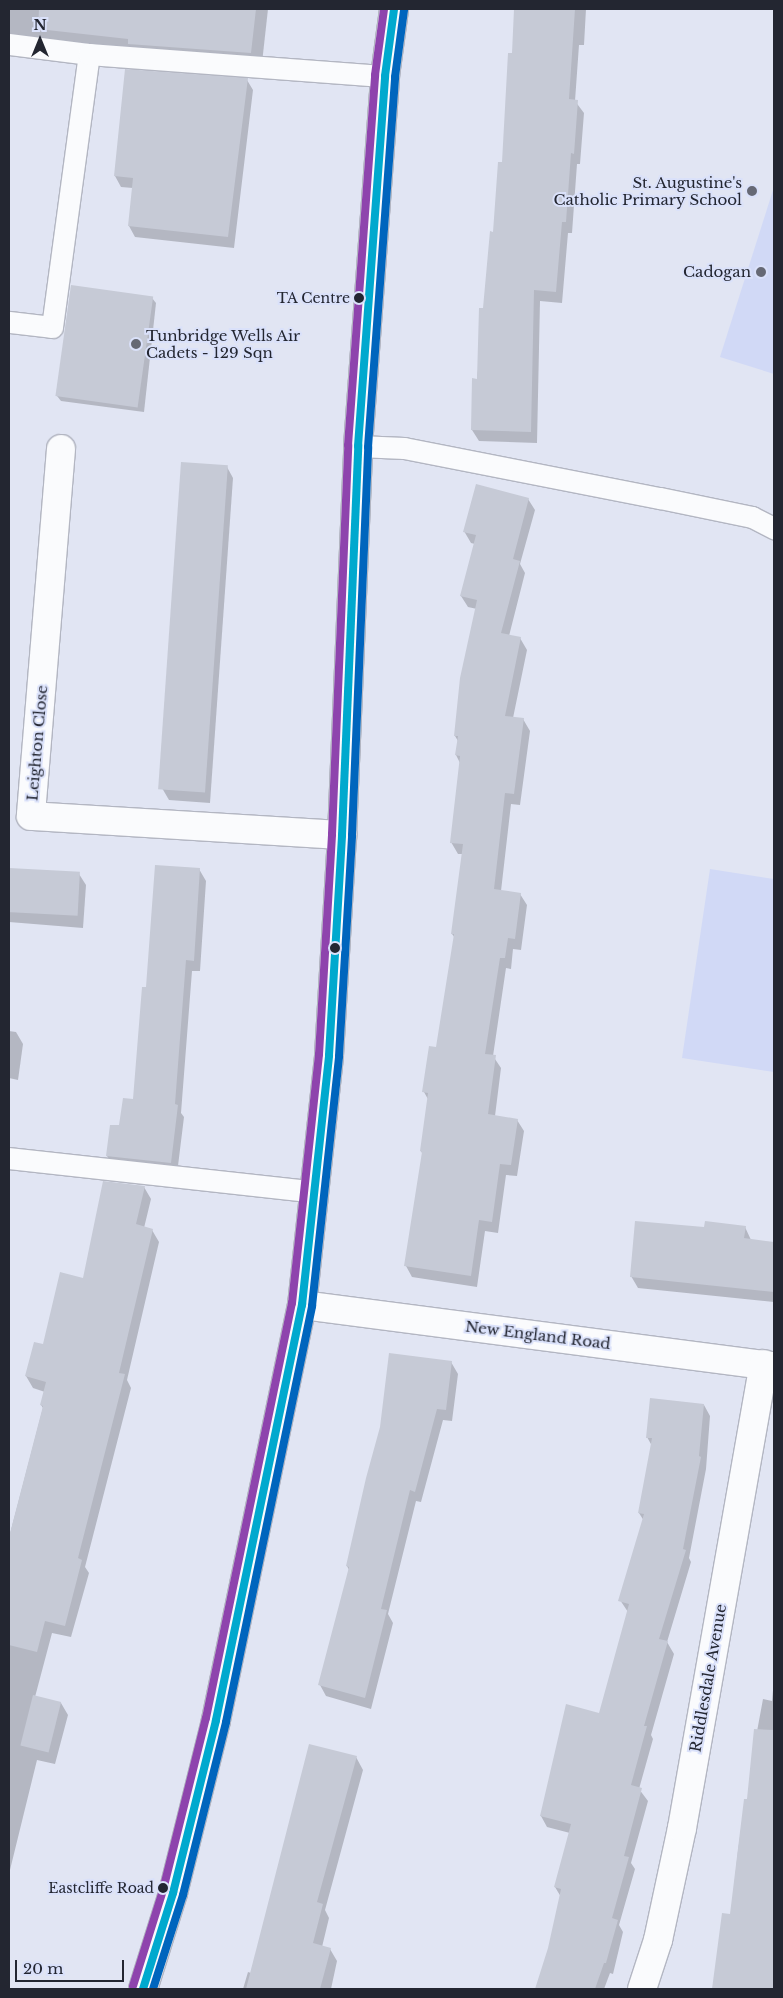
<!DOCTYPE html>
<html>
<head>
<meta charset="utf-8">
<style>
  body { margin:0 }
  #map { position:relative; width:783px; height:1998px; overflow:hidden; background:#e1e5f3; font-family:"Libre Baskerville",serif }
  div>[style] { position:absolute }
  .green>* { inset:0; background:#d1d9f6 }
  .shadow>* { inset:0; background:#0003 }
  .building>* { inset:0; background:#c6cad6; transform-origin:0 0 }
  .roads { filter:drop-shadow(1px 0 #b3b6c2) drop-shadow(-1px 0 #b3b6c2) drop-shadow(0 1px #b3b6c2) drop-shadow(0 -1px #b3b6c2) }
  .lane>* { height:21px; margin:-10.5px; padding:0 10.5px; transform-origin:10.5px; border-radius:10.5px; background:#fafbfd }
  .street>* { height:28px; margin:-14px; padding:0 14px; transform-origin:14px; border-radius:14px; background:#fafbfd }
  .highway>* { height:28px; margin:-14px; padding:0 14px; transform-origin:14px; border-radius:14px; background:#fafbfd }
  .bus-1>* { height:8px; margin:-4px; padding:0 4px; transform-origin:4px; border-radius:4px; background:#00a9ce }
  .bus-2>* { height:8px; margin:-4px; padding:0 4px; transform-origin:4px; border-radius:4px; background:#0065bd }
  .bus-3>* { height:8px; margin:-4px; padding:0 4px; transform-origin:4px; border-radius:4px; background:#8e44ad }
  .dots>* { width:14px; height:14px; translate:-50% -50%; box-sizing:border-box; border:2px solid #dae1fa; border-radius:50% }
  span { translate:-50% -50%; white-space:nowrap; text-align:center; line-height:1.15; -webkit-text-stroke:4px #dae1fa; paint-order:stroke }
  .bus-label { font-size:14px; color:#232631 }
  .right { translate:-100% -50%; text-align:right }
  .poi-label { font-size:15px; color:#232631 }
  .left { translate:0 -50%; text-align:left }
  .street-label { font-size:15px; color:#232631 }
  .frame { position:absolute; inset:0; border:10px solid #232631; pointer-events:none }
  .north { position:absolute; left:15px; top:15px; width:50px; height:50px; -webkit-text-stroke:4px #dae1fa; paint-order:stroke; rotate:0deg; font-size:14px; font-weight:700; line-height:20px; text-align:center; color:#232631 }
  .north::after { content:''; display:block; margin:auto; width:18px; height:22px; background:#232631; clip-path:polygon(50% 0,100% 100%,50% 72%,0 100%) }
  .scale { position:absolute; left:15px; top:1960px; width:109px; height:22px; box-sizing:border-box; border:2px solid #232631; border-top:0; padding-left:6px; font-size:15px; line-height:18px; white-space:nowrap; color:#232631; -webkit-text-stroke:4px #dae1fa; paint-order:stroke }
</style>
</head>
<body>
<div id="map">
  <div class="green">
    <i style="clip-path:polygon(774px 187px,774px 374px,720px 357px)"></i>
    <i style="clip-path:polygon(710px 869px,774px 879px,774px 1072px,682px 1058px)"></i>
  </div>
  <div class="shadow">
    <i style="clip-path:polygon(9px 9px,268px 9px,261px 72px,9px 43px)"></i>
    <i style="clip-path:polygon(515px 9px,586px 9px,584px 45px,579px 45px,575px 101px,584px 113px,580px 164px,577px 164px,572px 233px,568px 233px,562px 303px,540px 301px,537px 443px,479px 441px,472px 430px,484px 309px,503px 164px,513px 54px)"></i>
    <i style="clip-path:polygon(247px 80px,253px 90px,234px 248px,135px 237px,129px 226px,133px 188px,121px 187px,115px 176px)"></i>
    <i style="clip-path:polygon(152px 298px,156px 303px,144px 412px,61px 401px,57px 396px)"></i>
    <i style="clip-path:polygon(227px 467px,233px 478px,210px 803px,169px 800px,162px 788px)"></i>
    <i style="clip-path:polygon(528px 499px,535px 510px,520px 564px,525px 573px,509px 636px,520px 638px,527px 650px,513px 718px,523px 719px,530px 731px,520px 805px,511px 804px,501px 891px,520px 894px,527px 905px,521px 950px,513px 949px,511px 969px,506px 968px,493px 1056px,501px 1068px,495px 1116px,517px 1120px,524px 1131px,517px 1176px,506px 1175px,498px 1233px,485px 1231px,477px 1287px,412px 1277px,406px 1266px,423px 1155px,421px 1151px,429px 1101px,424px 1092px,438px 1048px,455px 938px,452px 934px,463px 854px,458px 854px,451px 842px,460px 763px,456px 755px,458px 741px,455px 736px,477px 609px,468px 607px,461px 596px,475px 544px,471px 543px,464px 531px)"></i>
    <i style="clip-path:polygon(9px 869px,79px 874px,86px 885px,83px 928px,9px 922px)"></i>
    <i style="clip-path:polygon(199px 869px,206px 881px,200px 971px,192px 971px,181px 1113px,184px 1117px,177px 1174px,114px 1167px,107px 1156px,135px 1101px,147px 988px)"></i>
    <i style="clip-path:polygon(9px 1031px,16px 1032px,23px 1044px,18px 1080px,9px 1078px)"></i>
    <i style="clip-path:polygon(144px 1187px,151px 1199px,144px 1228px,152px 1230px,159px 1242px,127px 1380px,131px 1388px,85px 1567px,89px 1573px,71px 1637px,52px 1633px,35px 1697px,61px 1703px,68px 1715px,55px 1764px,37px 1760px,9px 1874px,9px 1538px,43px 1408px,41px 1405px,45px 1392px,33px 1388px,26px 1376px)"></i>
    <i style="clip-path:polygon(745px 1227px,751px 1240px,774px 1243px,774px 1302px,638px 1288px,631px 1276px,706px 1229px)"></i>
    <i style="clip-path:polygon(451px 1362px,458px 1374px,452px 1421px,443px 1420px,421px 1502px,416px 1501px,388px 1614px,393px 1623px,371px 1709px,326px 1696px,320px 1685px,349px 1570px,347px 1566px)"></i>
    <i style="clip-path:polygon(704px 1405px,710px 1416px,706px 1469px,689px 1558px,691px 1562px,667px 1642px,674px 1654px,651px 1735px,653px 1739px,639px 1789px,648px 1801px,631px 1863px,635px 1869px,619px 1925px,623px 1932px,613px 1974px,610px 1973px,604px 1989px,536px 1989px,549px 1948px,561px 1897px,555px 1887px,570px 1833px,547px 1827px,541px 1816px,600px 1715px,628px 1612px,620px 1600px,644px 1521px,639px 1513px,652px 1446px,647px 1437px)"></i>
    <i style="clip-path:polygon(774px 1679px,774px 1989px,713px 1989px,723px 1914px,731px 1915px,738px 1851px,745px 1800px,748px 1800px,753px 1753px,763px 1699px,772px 1701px)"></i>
    <i style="clip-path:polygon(356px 1757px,363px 1770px,325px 1910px,329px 1918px,322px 1947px,330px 1949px,337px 1961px,331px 1989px,243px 1989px,248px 1972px,251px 1973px)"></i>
  </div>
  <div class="building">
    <i style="clip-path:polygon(39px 9px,256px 9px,251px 53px,128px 44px,128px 39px,38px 29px)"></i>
    <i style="clip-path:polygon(514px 9px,575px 9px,569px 99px,578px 100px,574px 154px,571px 153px,566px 222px,562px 222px,556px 292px,534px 290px,531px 432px,471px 430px,472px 378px,477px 379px,479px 308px,483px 308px,490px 231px,493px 232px,498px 162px,502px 162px,508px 53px,512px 53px)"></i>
    <i style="clip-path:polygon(125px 69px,248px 78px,228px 237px,128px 226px,133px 178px,114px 176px)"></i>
    <i style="left:71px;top:285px;width:83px;height:112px;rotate:8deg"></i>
    <i style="left:181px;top:462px;width:47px;height:328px;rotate:4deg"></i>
    <i style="clip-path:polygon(476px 484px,529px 498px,513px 559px,520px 561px,501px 633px,521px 637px,505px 716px,524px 718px,514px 794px,505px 793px,494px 889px,521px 893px,515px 939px,508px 938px,505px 958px,500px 958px,485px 1054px,496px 1055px,488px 1114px,518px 1119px,511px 1165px,500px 1164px,492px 1222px,479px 1220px,471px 1276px,404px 1266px,422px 1152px,420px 1151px,428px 1093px,422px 1092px,429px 1046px,436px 1047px,454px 934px,451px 934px,463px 844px,450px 843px,460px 756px,455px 755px,458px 736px,454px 736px,460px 678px,477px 600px,460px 596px,476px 535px,463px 532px)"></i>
    <i style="clip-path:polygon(155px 865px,200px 868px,194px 961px,186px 960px,175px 1104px,178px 1105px,171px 1163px,106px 1156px,110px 1125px,119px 1125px,123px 1098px,133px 1099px,142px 987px,146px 987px)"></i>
    <i style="left:9px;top:868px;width:71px;height:44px;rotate:3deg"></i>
    <i style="clip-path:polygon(103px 1181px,145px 1186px,136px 1224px,153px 1229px,119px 1373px,125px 1374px,78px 1558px,82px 1560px,65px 1626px,45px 1621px,37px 1652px,9px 1645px,9px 1537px,43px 1406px,40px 1405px,46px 1382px,25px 1376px,34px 1342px,43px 1344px,60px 1272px,83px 1278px)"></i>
    <i style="clip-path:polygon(635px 1221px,704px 1227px,705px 1221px,746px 1226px,744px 1238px,774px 1242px,774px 1292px,630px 1277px)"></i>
    <i style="clip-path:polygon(389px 1353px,452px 1361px,446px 1410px,437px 1409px,415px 1492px,410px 1490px,381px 1609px,387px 1610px,365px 1698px,318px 1685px,349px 1567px,346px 1566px,366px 1478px,380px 1427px)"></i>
    <i style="clip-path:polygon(650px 1398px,704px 1404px,699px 1456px,701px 1457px,683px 1549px,686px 1550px,659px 1639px,668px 1641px,644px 1726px,647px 1726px,631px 1785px,642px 1788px,624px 1856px,629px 1857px,612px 1918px,618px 1920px,606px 1963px,604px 1963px,595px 1989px,535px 1989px,548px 1948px,561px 1889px,554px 1887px,571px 1824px,540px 1816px,566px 1704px,599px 1713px,629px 1604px,618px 1601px,644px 1514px,638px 1513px,652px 1438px,646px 1438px)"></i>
    <i style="left:33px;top:1695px;width:29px;height:52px;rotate:14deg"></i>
    <i style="clip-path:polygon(754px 1729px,774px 1730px,774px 1989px,712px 1989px,722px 1913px,730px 1914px,744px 1799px,747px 1799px)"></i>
    <i style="clip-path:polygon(309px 1744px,357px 1756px,317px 1902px,323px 1904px,313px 1943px,331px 1948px,320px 1989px,246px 1989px)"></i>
  </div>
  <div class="roads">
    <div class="lane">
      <i style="left:9px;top:44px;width:81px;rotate:7.1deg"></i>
      <i style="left:9px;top:322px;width:43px;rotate:6.6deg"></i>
      <i style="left:52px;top:327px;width:275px;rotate:-82.3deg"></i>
      <i style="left:89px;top:54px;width:297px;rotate:4.3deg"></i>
      <i style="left:358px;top:446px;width:46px;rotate:2.5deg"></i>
      <i style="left:404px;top:448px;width:261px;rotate:11.1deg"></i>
      <i style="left:660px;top:498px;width:94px;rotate:11.7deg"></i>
      <i style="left:752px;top:517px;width:25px;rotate:27deg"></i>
      <i style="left:9px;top:1158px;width:309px;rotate:6.3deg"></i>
    </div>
    <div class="street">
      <i style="left:61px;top:449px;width:368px;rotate:94.7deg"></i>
      <i style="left:31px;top:816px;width:312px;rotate:3.5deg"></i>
      <i style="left:302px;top:1305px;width:476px;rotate:7.4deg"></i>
      <i style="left:642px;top:1989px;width:52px;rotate:-71.9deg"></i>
      <i style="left:658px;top:1940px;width:115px;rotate:-77.9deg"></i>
      <i style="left:682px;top:1828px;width:471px;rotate:-80deg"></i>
    </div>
    <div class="highway">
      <i style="left:143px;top:1989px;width:101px;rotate:-72.6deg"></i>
      <i style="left:173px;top:1893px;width:178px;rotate:-76deg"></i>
      <i style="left:216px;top:1720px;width:424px;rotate:-78.3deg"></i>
      <i style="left:302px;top:1305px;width:251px;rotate:-83.8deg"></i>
      <i style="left:329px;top:1055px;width:220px;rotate:-86.6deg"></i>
      <i style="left:342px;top:835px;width:389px;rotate:-87.6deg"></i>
      <i style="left:358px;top:446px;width:371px;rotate:-85.8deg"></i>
      <i style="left:385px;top:76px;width:68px;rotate:-82.3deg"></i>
    </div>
  </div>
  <div class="bus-1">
    <i style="left:143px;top:1989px;width:101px;rotate:-72.6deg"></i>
    <i style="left:173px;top:1893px;width:178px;rotate:-76deg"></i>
    <i style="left:216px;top:1720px;width:424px;rotate:-78.3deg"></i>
    <i style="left:302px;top:1305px;width:251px;rotate:-83.8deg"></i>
    <i style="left:329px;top:1055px;width:220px;rotate:-86.6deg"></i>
    <i style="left:342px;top:835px;width:389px;rotate:-87.6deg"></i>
    <i style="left:358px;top:446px;width:371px;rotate:-85.8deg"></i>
    <i style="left:385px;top:76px;width:68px;rotate:-82.3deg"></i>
  </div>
  <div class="bus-2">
    <i style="left:153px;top:1989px;width:99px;rotate:-72.3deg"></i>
    <i style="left:183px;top:1895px;width:178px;rotate:-76deg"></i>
    <i style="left:226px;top:1722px;width:425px;rotate:-78.3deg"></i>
    <i style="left:312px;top:1306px;width:251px;rotate:-83.8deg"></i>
    <i style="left:339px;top:1056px;width:221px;rotate:-86.6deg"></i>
    <i style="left:352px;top:835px;width:388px;rotate:-87.6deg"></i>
    <i style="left:368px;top:447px;width:371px;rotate:-85.8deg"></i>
    <i style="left:395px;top:77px;width:68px;rotate:-82.3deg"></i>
  </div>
  <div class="bus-3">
    <i style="left:133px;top:1986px;width:101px;rotate:-72.6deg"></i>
    <i style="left:163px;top:1890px;width:177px;rotate:-76deg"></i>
    <i style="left:206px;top:1718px;width:424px;rotate:-78.3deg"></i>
    <i style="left:292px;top:1303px;width:250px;rotate:-83.8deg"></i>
    <i style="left:319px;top:1054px;width:220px;rotate:-86.6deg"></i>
    <i style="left:332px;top:834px;width:389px;rotate:-87.6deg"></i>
    <i style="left:348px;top:445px;width:371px;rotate:-85.8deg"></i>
    <i style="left:375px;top:75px;width:67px;rotate:-82.2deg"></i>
  </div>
  <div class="dots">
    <i style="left:752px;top:191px;background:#666975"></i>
    <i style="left:761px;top:272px;background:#666975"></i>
    <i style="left:359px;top:298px;background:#232631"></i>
    <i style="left:136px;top:344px;background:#666975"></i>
    <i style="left:335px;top:948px;background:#232631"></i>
    <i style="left:163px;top:1888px;background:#232631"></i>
  </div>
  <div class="bus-label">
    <span class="right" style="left:350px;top:298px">TA Centre</span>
    <span class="right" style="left:154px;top:1888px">Eastcliffe Road</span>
  </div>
  <div class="poi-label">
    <span class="right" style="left:742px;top:191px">St. Augustine's<br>Catholic Primary School</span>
    <span class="right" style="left:751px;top:272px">Cadogan</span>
    <span class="left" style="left:146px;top:344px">Tunbridge Wells Air<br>Cadets - 129 Sqn</span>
  </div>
  <div class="street-label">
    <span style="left:37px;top:743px;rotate:-85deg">Leighton Close</span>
    <span style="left:538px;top:1335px;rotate:7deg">New England Road</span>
    <span style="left:708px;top:1678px;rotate:-80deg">Riddlesdale Avenue</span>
  </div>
  <div class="frame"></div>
  <div class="north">N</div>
  <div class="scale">20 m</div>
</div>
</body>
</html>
